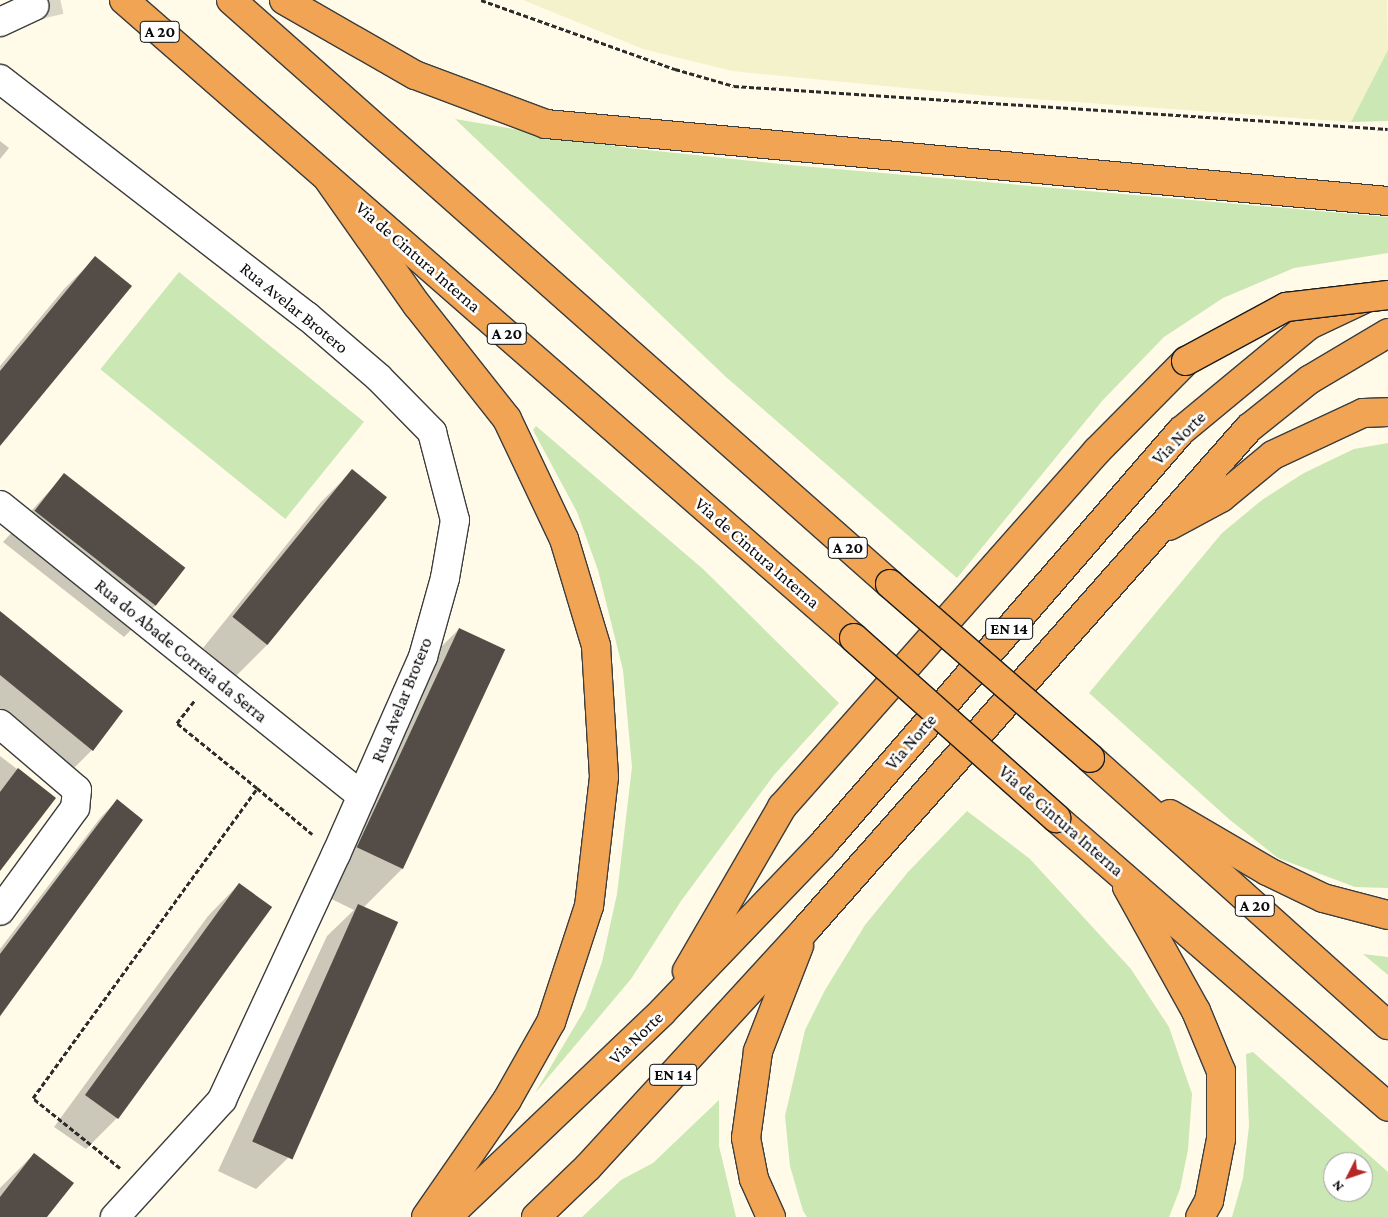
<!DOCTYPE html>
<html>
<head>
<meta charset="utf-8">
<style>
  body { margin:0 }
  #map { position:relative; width:1388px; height:1217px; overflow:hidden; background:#fffbe8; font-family:"Crimson Pro",serif }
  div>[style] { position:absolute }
  .farmland>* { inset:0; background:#f3f2ca }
  .green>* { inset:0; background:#cbe7b4; transform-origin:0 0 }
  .shadow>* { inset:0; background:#0003 }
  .building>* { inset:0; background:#534c47; transform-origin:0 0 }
  .minor-tunnel>* { height:28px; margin-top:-14px; transform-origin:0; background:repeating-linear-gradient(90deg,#dad7c7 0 28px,transparent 0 42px) }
  .path>* { height:3px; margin-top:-1.5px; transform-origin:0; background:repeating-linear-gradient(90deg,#2c2c2c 0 5px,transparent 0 7.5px) }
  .roads { filter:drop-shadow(1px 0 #3d3d3d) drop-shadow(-1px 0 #3d3d3d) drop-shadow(0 1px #3d3d3d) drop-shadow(0 -1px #3d3d3d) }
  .minor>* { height:28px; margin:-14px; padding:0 14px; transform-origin:14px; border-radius:14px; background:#fff }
  .highway>* { height:28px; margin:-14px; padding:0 14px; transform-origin:14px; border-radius:14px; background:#f1a554 }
  .bridges { filter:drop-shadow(1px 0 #1b1b1b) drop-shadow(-1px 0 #1b1b1b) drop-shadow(0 1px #1b1b1b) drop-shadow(0 -1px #1b1b1b) }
  .highway-bridge>* { height:28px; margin:-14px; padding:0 14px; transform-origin:14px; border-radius:14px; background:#f1a554 }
  span { translate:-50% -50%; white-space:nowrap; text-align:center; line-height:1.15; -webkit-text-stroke:5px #fff; paint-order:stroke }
  .shield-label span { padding:1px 4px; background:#fff; border:1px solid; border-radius:4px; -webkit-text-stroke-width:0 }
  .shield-label { font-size:16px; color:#0a0a0a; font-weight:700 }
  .street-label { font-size:18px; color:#0a0a0a }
  .north { position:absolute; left:1323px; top:1152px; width:50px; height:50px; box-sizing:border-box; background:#fff; border:1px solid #9d9d9d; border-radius:50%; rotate:229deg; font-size:14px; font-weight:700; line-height:20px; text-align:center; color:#0a0a0a }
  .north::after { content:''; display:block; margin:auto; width:18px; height:22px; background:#b62827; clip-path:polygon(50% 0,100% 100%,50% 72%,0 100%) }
</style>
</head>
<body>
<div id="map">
  <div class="farmland">
    <i style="clip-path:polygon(523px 0,1387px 0,1388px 50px,1351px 122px,977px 95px,732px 71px,643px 49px)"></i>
  </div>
  <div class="green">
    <i style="clip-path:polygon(1388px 50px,1388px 121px,1351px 122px)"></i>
    <i style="clip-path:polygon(455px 119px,628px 148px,790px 165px,1388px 217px,1388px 253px,1294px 268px,1223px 298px,1164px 337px,1102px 401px,957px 578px,726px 377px)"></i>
    <i style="left:179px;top:272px;width:238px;height:125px;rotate:39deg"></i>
    <i style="clip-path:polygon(536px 426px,703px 569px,839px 703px,774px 775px,681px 901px,631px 979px,535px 1093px,585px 1009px,602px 962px,617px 894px,632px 767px,623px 670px,598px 570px,577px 512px,533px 430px)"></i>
    <i style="clip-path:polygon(1388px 443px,1388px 888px,1355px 887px,1278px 858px,1230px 820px,1089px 693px,1222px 533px,1262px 500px,1304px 473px,1354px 449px)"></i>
    <i style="clip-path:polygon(967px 811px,1030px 859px,1131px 969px,1169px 1027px,1192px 1094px,1188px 1150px,1180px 1189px,1169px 1217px,807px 1217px,803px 1211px,790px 1166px,785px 1116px,805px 1030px,825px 990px,865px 925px,908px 872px)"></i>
    <i style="clip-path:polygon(1363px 954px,1388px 957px,1388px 975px)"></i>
    <i style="clip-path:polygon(evenodd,1253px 1052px,1388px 1172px,1388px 1217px,1232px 1217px,1243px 1178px,1249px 1126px,1246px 1054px,1253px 1052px,1333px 1162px,1363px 1162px,1363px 1192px,1333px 1192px,1333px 1162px)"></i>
    <i style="clip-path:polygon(719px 1100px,719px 1146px,736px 1217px,582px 1217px,621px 1180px,653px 1163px)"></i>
  </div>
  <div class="shadow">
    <i style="clip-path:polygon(0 141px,9px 148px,0 159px)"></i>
    <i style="clip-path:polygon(95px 258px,0 443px,0 366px,64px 289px)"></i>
    <i style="clip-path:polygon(352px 471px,385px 498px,267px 645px,236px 676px,203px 648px,321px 502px)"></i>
    <i style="clip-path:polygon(64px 475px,184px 569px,155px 606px,124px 637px,3px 542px)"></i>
    <i style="clip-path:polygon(0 614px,92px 750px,68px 774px,0 719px)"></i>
    <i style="clip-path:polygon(459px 629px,402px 869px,364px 907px,397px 923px,288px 1158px,256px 1189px,218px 1171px,327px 936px,354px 910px,315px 891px,416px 672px)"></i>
    <i style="clip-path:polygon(0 756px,55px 798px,0 869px)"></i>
    <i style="clip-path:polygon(117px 801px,74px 909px,0 1017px,0 949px,101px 817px)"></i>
    <i style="clip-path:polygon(239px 884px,117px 1118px,86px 1149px,54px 1127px,208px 916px)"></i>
    <i style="clip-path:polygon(34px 1154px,46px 1217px,0 1217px,0 1188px)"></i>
  </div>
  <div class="building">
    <i style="clip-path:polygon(95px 256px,132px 286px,0 446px,0 371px)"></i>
    <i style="left:352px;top:469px;width:45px;height:190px;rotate:39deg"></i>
    <i style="left:64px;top:473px;width:154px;height:48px;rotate:38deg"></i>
    <i style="clip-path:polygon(0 611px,123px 711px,93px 751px,0 675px)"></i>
    <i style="left:459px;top:628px;width:51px;height:242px;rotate:25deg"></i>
    <i style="clip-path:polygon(18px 768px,56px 798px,0 871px,0 792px)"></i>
    <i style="clip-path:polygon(117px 799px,143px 820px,0 1016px,0 954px)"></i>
    <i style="left:239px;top:883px;width:41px;height:262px;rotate:36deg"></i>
    <i style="left:358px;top:904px;width:44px;height:260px;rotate:24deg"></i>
    <i style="clip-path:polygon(34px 1153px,74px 1183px,47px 1217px,0 1217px,0 1197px)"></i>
  </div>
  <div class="minor-tunnel">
    <i style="left:35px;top:6px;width:26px;rotate:-13deg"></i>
  </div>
  <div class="path">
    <i style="left:481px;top:0;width:206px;rotate:19.6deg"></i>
    <i style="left:675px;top:69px;width:61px;rotate:16.1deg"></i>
    <i style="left:734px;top:86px;width:655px;rotate:3.76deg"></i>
    <i style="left:257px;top:788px;width:72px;rotate:39.9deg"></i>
    <i style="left:120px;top:1168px;width:112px;rotate:-141.2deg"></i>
    <i style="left:33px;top:1098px;width:382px;rotate:-54.1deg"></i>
    <i style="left:257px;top:788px;width:103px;rotate:-140.9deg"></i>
    <i style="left:177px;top:723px;width:28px;rotate:-52deg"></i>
  </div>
  <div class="roads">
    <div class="minor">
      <i style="left:0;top:22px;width:38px;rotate:-25deg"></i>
      <i style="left:0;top:79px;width:388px;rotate:37.7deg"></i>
      <i style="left:307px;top:316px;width:95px;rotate:40.7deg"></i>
      <i style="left:379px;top:378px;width:76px;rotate:45.5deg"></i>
      <i style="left:432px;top:432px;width:91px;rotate:75.4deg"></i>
      <i style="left:455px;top:520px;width:59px;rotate:99.8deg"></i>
      <i style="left:445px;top:578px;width:82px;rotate:105.6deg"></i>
      <i style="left:423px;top:657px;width:215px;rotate:113.8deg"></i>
      <i style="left:336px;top:854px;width:271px;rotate:114.9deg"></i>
      <i style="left:222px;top:1100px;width:159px;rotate:132.4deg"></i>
      <i style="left:0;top:505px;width:464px;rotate:38.8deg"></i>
      <i style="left:0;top:724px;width:101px;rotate:40.6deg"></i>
      <i style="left:77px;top:790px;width:18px;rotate:96deg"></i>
      <i style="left:75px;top:808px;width:127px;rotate:126.1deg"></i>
    </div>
    <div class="highway">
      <i style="left:124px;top:0;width:970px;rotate:41.15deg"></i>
      <i style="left:231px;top:0;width:881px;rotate:41.55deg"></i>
      <i style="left:284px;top:0;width:151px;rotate:29.8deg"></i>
      <i style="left:415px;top:75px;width:140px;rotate:20.5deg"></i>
      <i style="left:546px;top:124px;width:846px;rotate:5.23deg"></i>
      <i style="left:328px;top:179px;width:154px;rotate:54.8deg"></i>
      <i style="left:417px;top:305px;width:145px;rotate:51.7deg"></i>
      <i style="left:507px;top:419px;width:133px;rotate:64.6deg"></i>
      <i style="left:564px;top:539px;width:112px;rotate:73.3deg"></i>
      <i style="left:596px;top:646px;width:131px;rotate:86.5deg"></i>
      <i style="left:604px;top:777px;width:130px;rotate:96.6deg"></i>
      <i style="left:589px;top:906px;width:122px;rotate:108.1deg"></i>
      <i style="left:551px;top:1022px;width:90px;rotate:119.4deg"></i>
      <i style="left:507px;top:1100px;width:142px;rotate:124.7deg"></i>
      <i style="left:1169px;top:526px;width:59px;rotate:-28.3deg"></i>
      <i style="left:1221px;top:498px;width:67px;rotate:-39.6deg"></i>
      <i style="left:1273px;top:455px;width:99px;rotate:-25deg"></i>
      <i style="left:1363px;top:413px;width:25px;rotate:-2deg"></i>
      <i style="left:1090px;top:758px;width:400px;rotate:41.9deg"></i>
      <i style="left:1170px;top:814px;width:113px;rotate:30.4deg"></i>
      <i style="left:1267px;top:871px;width:62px;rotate:25.7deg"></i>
      <i style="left:1323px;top:898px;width:67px;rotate:14.7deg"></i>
      <i style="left:1056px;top:818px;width:440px;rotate:41deg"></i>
      <i style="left:1127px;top:887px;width:142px;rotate:60.9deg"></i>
      <i style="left:1196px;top:1011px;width:65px;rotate:67.4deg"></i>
      <i style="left:1221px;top:1071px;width:68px;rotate:90deg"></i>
      <i style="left:1221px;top:1139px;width:63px;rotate:101deg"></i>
      <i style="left:1209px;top:1201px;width:18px;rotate:119deg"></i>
      <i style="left:687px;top:971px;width:190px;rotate:-59.9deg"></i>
      <i style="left:782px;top:807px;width:475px;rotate:-48.5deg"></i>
      <i style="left:1097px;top:451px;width:127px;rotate:-45.3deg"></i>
      <i style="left:447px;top:1217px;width:298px;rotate:-43.6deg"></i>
      <i style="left:663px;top:1011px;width:231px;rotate:-46.2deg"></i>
      <i style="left:823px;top:844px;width:547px;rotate:-49.08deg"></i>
      <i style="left:1181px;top:431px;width:166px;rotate:-39.6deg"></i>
      <i style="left:1309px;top:325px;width:59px;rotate:-25.3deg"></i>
      <i style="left:536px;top:1217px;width:72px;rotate:-43.9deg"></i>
      <i style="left:588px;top:1167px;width:323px;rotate:-47.5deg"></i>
      <i style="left:806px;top:929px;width:669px;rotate:-48.52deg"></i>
      <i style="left:1249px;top:428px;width:77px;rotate:-38.7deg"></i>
      <i style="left:1309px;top:380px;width:92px;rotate:-30.7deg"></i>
      <i style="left:771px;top:1217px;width:42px;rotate:-114.1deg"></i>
      <i style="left:754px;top:1179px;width:42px;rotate:-101deg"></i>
      <i style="left:746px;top:1138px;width:88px;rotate:-82.1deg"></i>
      <i style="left:758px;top:1051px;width:113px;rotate:-68.7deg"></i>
    </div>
  </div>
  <div class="bridges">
    <div class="highway-bridge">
      <i style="left:1186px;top:361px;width:114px;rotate:-28.4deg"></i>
      <i style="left:1286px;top:307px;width:103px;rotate:-6.7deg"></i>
      <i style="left:890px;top:584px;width:265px;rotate:41deg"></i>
      <i style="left:854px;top:638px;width:271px;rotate:41.7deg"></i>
    </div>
  </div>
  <div class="shield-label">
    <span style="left:160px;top:32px">A 20</span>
    <span style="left:507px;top:334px">A 20</span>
    <span style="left:848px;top:548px">A 20</span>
    <span style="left:1009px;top:629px">EN 14</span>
    <span style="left:1255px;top:906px">A 20</span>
    <span style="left:673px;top:1075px">EN 14</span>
  </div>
  <div class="street-label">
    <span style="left:418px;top:257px;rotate:41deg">Via de Cintura Interna</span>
    <span style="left:294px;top:308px;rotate:39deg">Rua Avelar Brotero</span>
    <span style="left:1179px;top:438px;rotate:-45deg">Via Norte</span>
    <span style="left:757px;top:553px;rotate:41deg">Via de Cintura Interna</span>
    <span style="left:181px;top:651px;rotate:39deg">Rua do Abade Correia da Serra</span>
    <span style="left:402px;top:700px;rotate:-68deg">Rua Avelar Brotero</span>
    <span style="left:911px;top:742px;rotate:-49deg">Via Norte</span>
    <span style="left:1061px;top:821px;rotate:41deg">Via de Cintura Interna</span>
    <span style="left:636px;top:1038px;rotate:-44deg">Via Norte</span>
  </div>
  <div class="north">N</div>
</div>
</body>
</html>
